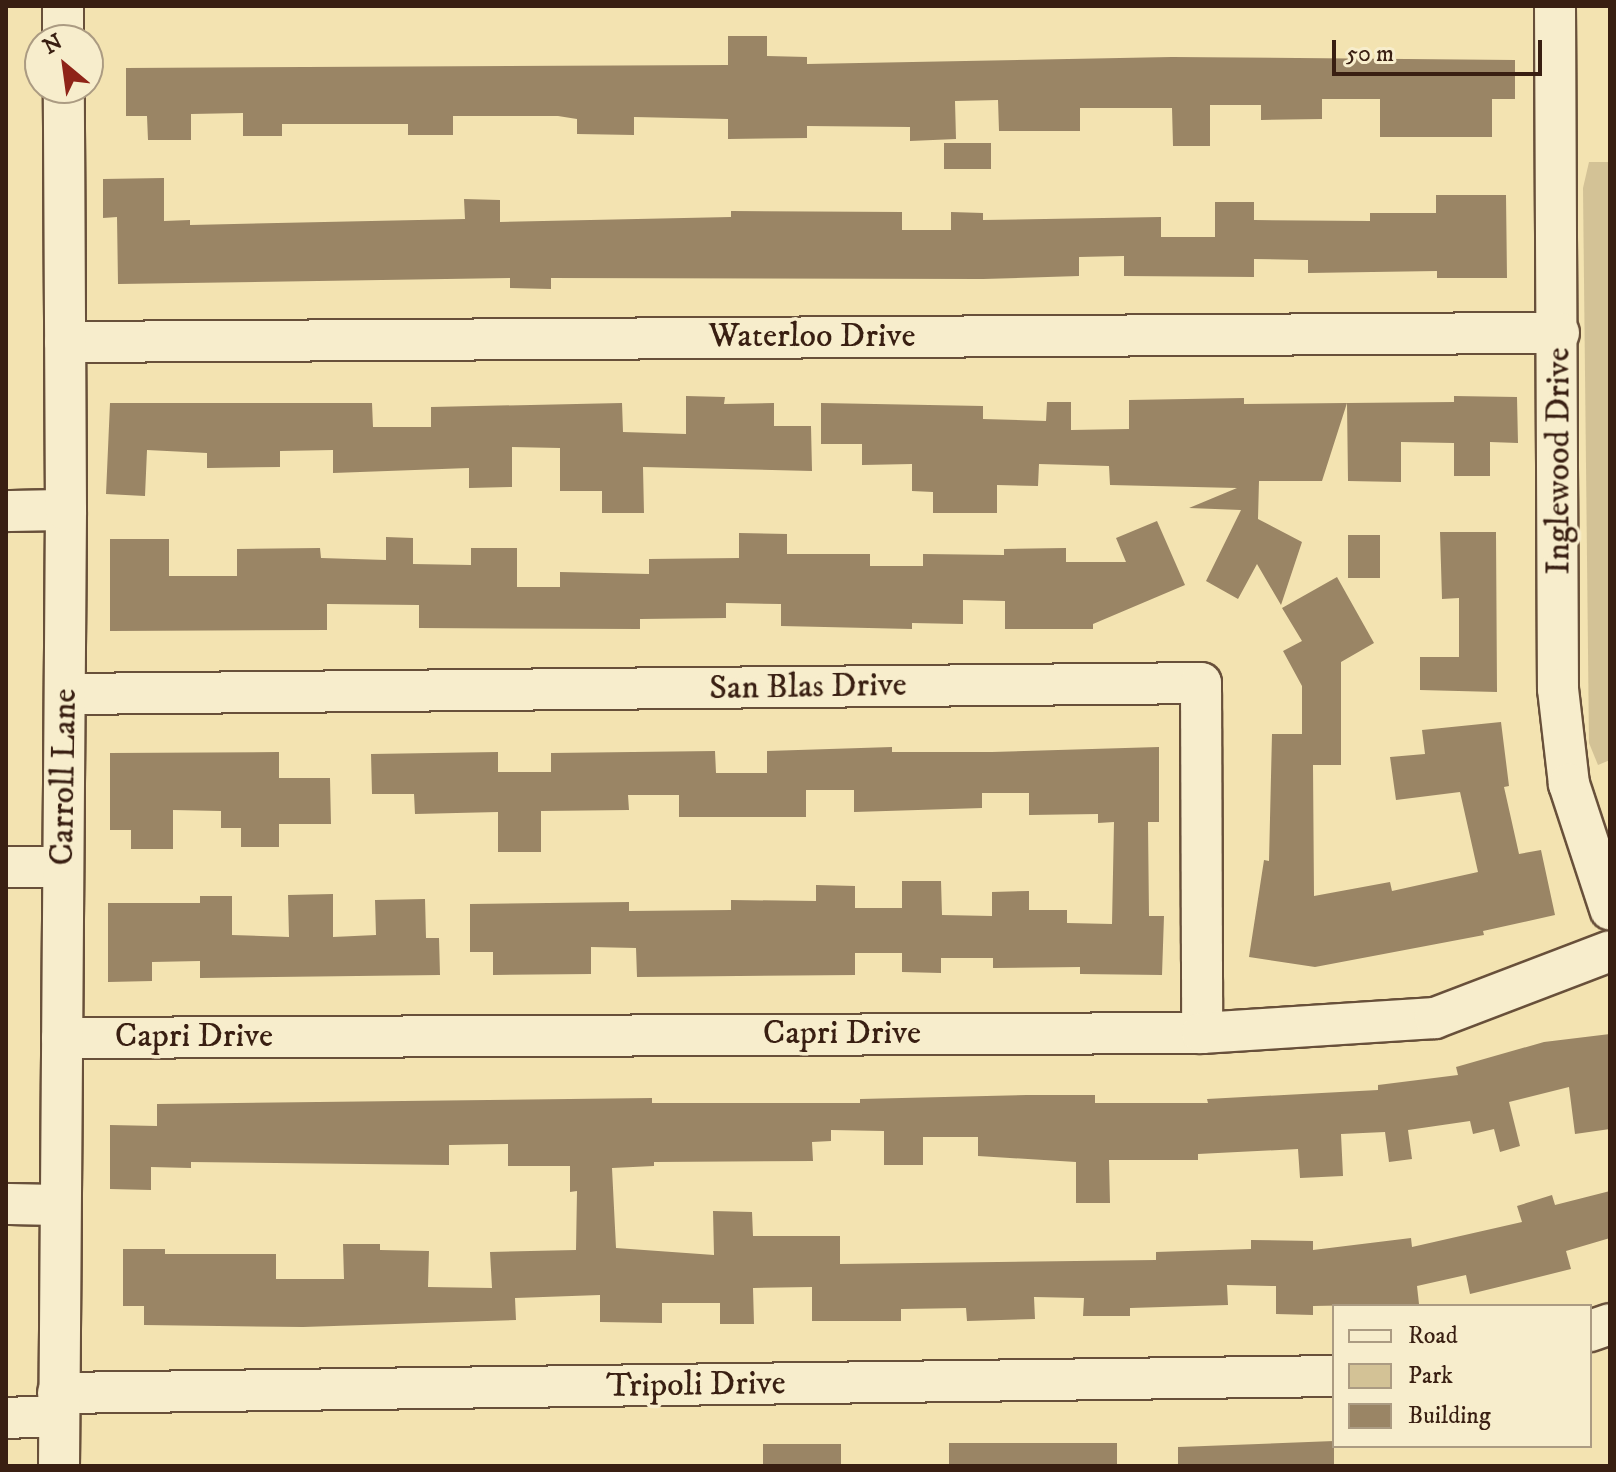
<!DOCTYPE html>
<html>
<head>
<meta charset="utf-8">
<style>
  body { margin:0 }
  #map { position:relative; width:1616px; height:1472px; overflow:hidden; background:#f3e3b1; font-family:"IM FELL DW Pica",serif }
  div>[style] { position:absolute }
  .green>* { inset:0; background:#d3c296 }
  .building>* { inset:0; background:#9a8565; transform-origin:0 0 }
  .roads { filter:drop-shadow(2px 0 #68503a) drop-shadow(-2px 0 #68503a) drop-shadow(0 2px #68503a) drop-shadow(0 -2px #68503a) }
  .minor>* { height:40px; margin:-20px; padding:0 20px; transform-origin:20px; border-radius:20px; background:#f7edcc }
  span { translate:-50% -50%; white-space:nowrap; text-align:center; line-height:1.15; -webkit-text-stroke:7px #f7edcc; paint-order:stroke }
  .street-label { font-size:34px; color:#391f12 }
  .frame { position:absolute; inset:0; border:8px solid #391f12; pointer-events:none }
  .legend { position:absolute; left:1332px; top:1304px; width:260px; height:144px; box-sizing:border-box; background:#f7edcc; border:2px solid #ab9b82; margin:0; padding:10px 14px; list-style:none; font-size:24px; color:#391f12 }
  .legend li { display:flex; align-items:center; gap:16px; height:40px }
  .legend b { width:40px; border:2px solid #ab9b82 }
  .north { position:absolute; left:24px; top:24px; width:80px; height:80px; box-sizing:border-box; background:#f7edcc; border:2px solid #ab9b82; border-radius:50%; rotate:331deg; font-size:22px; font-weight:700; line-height:32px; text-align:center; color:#391f12 }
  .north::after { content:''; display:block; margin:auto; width:28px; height:36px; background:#8f2418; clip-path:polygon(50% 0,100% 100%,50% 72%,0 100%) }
  .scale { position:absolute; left:1332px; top:40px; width:210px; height:36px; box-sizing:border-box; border:4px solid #391f12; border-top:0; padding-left:10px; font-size:24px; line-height:28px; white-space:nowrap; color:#391f12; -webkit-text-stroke:6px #f7edcc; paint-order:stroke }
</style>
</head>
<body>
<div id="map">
  <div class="green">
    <i style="clip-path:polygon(1589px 162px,1610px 162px,1610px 760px,1598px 765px,1589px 743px,1583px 188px)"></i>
  </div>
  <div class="building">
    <i style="clip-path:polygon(728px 36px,767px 36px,767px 56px,807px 57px,807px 64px,1172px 57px,1515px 60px,1515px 99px,1492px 99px,1492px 137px,1380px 137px,1380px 99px,1322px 99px,1322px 119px,1261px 120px,1261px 105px,1210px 105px,1210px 146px,1173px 146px,1172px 108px,1080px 108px,1080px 131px,999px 131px,998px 100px,955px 101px,956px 139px,910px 141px,910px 127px,807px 126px,807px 138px,728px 139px,728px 119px,634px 117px,634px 135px,577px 134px,577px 119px,558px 116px,453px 116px,453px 135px,408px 135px,408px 124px,282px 124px,282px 136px,243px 136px,243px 113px,191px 114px,191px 140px,148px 140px,147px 116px,126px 116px,126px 68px,728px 65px)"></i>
    <i style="left:944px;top:143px;width:47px;height:26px"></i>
    <i style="clip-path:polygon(164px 178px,164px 221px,190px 220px,190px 225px,465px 219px,464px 199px,500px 200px,500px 222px,731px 217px,731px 211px,902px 212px,902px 230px,951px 230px,951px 212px,983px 213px,983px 220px,1161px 217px,1161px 237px,1215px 237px,1215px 202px,1254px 202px,1254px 220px,1370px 221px,1370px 213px,1436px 213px,1436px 195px,1506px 195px,1507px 278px,1437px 278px,1437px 271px,1308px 273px,1308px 260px,1254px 259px,1254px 277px,1124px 276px,1124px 256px,1079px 257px,1079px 276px,983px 279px,551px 278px,551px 289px,510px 288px,510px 278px,118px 284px,117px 217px,103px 218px,103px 179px)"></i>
    <i style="clip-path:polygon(686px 396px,725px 397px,724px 404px,774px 403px,774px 426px,811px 426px,812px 471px,643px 467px,644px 513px,602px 513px,602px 491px,560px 491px,560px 448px,512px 447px,512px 487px,469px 488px,469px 468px,333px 473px,333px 450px,280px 451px,280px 467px,207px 468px,207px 453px,147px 450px,145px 496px,106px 494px,110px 403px,372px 403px,373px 427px,431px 427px,431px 407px,622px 403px,623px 432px,686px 434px)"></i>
    <i style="clip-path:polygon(1454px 396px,1517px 397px,1518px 443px,1490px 442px,1490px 476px,1454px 476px,1454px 443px,1401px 442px,1401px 482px,1348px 481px,1347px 403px,1454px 402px)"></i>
    <i style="clip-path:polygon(1244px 398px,1244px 404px,1347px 403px,1322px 481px,1259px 481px,1258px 519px,1302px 542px,1281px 605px,1257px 564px,1238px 599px,1206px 581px,1241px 510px,1189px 508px,1237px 488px,1110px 485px,1109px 466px,1039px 464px,1038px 486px,997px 485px,997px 513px,933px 513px,933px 492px,912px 491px,912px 464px,862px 465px,862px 444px,821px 444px,821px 403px,983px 406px,983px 419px,1046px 421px,1047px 402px,1071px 402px,1071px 430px,1129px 429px,1129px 400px)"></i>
    <i style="clip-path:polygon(1157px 521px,1185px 585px,1093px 624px,1093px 629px,1005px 629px,1005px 601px,963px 600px,963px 624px,912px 623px,912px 629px,781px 626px,781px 604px,726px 603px,726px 618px,640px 619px,640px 629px,419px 628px,419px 605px,327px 604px,327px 630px,110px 631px,110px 539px,169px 539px,169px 576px,237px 576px,237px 549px,320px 548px,321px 558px,386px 560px,386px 537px,413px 538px,413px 564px,471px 565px,471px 548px,517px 548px,517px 587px,560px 587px,560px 572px,649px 574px,649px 559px,739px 558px,739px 533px,787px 534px,787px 554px,870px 554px,870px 566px,923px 566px,923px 554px,1004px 555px,1004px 549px,1066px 548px,1066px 562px,1126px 562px,1116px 538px)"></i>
    <i style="clip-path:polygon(1440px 532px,1496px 532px,1497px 692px,1420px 690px,1420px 657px,1459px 657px,1459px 598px,1442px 599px)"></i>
    <i style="left:1348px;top:535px;width:32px;height:43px"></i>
    <i style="clip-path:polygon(1337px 577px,1374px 643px,1341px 662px,1341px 765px,1313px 765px,1314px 896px,1390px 882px,1392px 891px,1478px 872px,1460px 792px,1396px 800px,1390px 757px,1425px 754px,1422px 730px,1501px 722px,1509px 786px,1504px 787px,1519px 854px,1541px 850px,1555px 915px,1483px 931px,1484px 935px,1315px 967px,1249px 957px,1264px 860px,1269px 861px,1272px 734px,1302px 734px,1302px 686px,1283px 651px,1302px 641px,1282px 608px)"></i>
    <i style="clip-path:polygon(892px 747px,892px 752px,992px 752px,1159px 747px,1159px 822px,1148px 822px,1149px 916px,1164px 916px,1162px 975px,1080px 974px,1080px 967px,993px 968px,993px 958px,941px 958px,941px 973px,902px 972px,902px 953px,855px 953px,855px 975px,637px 977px,636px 948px,591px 947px,591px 974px,493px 975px,493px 952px,470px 952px,470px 904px,629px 902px,629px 911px,731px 910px,731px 900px,816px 901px,816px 885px,855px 886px,855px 908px,902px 908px,902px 881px,941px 881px,942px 915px,992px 916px,992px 892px,1029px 891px,1029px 910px,1067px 910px,1067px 923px,1112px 924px,1114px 822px,1098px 823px,1098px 814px,1029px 815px,1029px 793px,982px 793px,982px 808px,854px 812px,854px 790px,806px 790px,806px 817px,679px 817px,679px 795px,628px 795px,629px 810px,541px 811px,541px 852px,498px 852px,498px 812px,415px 814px,414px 794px,372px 794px,371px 754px,498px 752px,498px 772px,551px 772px,551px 753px,715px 751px,716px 773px,767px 773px,767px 751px)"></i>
    <i style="clip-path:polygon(279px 752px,279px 778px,330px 778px,331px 824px,279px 824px,279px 847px,241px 847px,241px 828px,221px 828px,221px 811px,173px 810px,173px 849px,131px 849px,131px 830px,110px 830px,110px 753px)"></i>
    <i style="clip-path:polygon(333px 894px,333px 937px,376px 935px,375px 900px,425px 899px,426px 938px,439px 938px,440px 975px,200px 978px,200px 961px,152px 962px,152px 981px,108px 982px,108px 903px,200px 903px,200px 896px,232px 896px,232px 935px,289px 937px,288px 895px)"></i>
    <i style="clip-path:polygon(1610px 1034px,1610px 1129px,1575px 1134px,1569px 1087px,1509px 1102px,1520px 1146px,1500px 1152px,1494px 1129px,1473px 1134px,1470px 1121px,1408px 1130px,1412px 1159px,1389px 1162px,1385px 1132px,1341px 1134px,1343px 1176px,1300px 1178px,1298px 1149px,1198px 1154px,1198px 1160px,1109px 1160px,1110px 1203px,1076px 1203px,1076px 1162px,978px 1156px,978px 1137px,923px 1137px,923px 1165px,884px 1165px,884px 1131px,831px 1130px,831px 1141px,812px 1142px,813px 1161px,654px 1162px,654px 1166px,612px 1168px,616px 1248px,714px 1255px,713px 1211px,752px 1212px,753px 1236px,840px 1236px,840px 1264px,1156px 1260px,1156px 1252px,1251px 1249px,1251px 1240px,1313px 1241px,1313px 1250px,1411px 1238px,1412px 1247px,1522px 1222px,1517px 1206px,1552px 1195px,1555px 1205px,1610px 1191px,1610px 1238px,1566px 1251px,1571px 1269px,1470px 1294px,1466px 1275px,1417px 1286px,1419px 1304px,1313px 1306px,1313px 1315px,1276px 1314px,1276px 1286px,1227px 1285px,1228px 1305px,1130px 1308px,1130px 1316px,1083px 1316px,1084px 1298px,1034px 1297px,1035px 1319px,967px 1321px,966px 1308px,901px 1309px,901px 1321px,812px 1321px,812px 1287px,753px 1288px,754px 1324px,720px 1324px,720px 1303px,662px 1303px,662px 1323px,600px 1322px,600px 1295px,515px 1298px,516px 1320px,303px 1327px,144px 1325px,144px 1306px,123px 1306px,123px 1249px,165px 1249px,165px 1254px,276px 1254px,276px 1279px,344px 1279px,343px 1244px,380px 1244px,380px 1250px,429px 1251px,428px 1287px,492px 1288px,490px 1252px,576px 1250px,577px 1191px,570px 1192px,570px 1166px,508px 1166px,508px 1144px,449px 1145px,449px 1165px,191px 1162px,191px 1168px,151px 1167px,151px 1190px,110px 1189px,110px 1125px,157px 1126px,157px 1104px,652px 1098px,652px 1103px,860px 1103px,860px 1099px,1027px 1095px,1095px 1095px,1095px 1103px,1208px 1103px,1207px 1099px,1378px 1090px,1378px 1085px,1458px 1075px,1456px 1067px,1544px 1042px)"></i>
    <i style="clip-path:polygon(1334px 1441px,1334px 1466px,1178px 1466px,1178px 1447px)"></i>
    <i style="left:1117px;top:1443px;width:23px;height:168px;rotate:90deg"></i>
    <i style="left:763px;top:1444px;width:78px;height:22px"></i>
  </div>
  <div class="roads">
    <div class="minor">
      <i style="left:63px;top:6px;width:34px;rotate:90deg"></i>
      <i style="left:1555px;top:6px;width:683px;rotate:89.75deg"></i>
      <i style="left:1558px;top:689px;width:96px;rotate:83.4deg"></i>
      <i style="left:1569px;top:784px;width:132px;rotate:71.8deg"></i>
      <i style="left:65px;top:342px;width:1494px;rotate:-0.35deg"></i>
      <i style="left:6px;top:511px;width:60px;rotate:-1deg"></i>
      <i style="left:65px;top:694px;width:1136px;rotate:-0.55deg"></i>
      <i style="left:1201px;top:683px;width:350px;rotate:89.8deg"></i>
      <i style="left:6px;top:867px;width:57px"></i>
      <i style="left:62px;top:1038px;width:1140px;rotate:-0.25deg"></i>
      <i style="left:1202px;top:1033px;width:233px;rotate:-3.7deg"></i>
      <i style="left:1435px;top:1018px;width:187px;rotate:-20.9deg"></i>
      <i style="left:6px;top:1204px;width:54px;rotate:1.1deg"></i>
      <i style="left:1590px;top:1331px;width:21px;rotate:-19deg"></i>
      <i style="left:58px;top:1393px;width:1276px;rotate:-0.76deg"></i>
      <i style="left:6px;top:1418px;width:53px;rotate:-2.2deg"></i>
      <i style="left:59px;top:1466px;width:956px;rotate:-89.58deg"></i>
      <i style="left:66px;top:510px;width:422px;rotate:-90.3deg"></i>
    </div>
  </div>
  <div class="street-label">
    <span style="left:812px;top:337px">Waterloo Drive</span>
    <span style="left:1559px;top:461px;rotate:-90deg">Inglewood Drive</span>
    <span style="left:808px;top:687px;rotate:-1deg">San Blas Drive</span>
    <span style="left:64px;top:777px;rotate:-89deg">Carroll Lane</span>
    <span style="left:842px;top:1034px">Capri Drive</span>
    <span style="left:194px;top:1037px">Capri Drive</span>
    <span style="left:696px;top:1385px;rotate:-1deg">Tripoli Drive</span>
  </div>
  <div class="frame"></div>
  <ul class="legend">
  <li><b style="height:10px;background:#f7edcc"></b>Road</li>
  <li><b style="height:22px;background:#d3c296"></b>Park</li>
  <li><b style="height:22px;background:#9a8565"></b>Building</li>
  </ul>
  <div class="north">N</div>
  <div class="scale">50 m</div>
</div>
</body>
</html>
